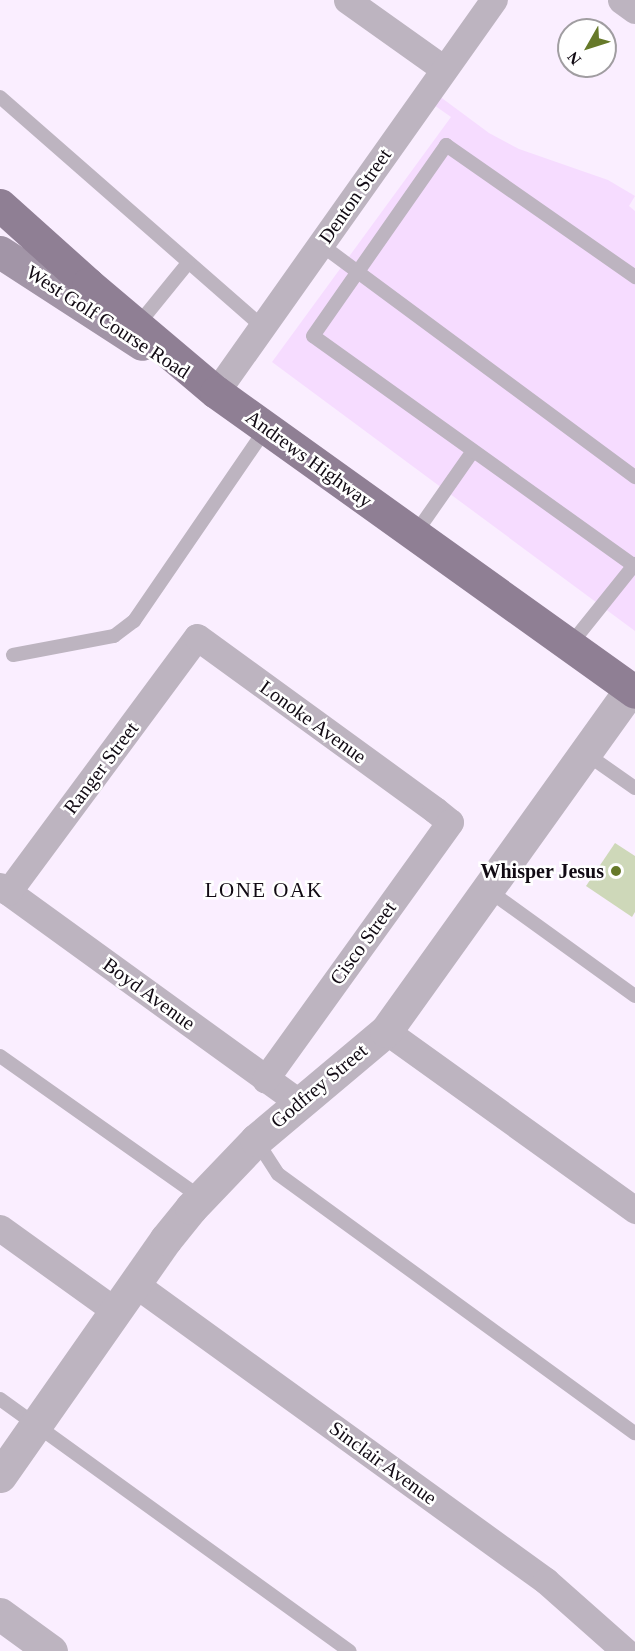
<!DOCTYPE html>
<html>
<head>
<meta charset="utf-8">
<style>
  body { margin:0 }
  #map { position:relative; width:635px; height:1651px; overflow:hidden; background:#faeeff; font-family:Georgia,serif }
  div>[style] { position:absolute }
  .built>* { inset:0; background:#f6dcff }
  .building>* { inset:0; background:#ced8b9 }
  .service>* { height:14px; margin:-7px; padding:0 7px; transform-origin:7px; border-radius:7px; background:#bdb4c0 }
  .minor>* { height:27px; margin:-13.5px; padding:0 13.5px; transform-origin:13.5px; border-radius:13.5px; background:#bdb4c0 }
  .tertiary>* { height:33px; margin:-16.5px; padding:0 16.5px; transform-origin:16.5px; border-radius:16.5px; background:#bdb4c0 }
  .secondary>* { height:33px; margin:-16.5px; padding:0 16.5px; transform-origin:16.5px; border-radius:16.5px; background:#a295a7 }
  .primary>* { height:33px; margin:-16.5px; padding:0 16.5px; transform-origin:16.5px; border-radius:16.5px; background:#8f7f94 }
  .dots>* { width:16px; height:16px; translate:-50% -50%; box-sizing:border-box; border:3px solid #fff; border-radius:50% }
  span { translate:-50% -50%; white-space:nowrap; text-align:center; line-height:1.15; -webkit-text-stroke:5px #fff; paint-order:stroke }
  .street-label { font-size:20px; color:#110a13 }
  .poi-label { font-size:20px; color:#110a13; font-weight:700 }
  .right { translate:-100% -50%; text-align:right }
  .neighbourhood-label { font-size:21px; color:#110a13; letter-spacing:1.5px }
  .north { position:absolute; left:557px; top:18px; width:60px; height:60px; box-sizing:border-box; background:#fff; border:2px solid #a09da1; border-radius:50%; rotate:231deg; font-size:16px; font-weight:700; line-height:24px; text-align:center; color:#110a13 }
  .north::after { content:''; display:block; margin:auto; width:21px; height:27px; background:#667929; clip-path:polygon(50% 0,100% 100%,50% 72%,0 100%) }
</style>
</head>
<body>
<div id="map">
  <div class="built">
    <i style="clip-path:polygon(431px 90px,489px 133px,519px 149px,608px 180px,635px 196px,629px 206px,635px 211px,635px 631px,272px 362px,451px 117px,424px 98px)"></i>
  </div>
  <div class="building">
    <i style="clip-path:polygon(615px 843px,635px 856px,635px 912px,632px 917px,586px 886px)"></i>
  </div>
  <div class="service">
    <i style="left:0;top:97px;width:348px;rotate:41.2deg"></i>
    <i style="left:320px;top:244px;width:392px;rotate:36.5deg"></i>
    <i style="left:136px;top:327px;width:82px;rotate:-50.9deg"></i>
    <i style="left:415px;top:534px;width:101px;rotate:-55.1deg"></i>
    <i style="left:633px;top:565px;width:393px;rotate:-144.4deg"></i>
    <i style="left:313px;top:336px;width:233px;rotate:-55.1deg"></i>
    <i style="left:446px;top:145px;width:231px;rotate:34.9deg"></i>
    <i style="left:570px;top:645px;width:104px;rotate:-51.3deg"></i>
    <i style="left:13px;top:655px;width:103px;rotate:-10.7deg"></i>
    <i style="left:114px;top:636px;width:25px;rotate:-37deg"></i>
    <i style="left:134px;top:621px;width:234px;rotate:-55.6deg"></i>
    <i style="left:585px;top:753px;width:61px;rotate:35deg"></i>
    <i style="left:488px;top:890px;width:181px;rotate:35.8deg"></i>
    <i style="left:0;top:1056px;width:246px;rotate:35.2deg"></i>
    <i style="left:256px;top:1140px;width:40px;rotate:57.1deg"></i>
    <i style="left:278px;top:1174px;width:441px;rotate:36deg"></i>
    <i style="left:0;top:1399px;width:431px;rotate:35.8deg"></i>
  </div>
  <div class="minor">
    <i style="left:347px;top:0;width:119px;rotate:35.4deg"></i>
    <i style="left:621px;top:0;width:17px;rotate:36deg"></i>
    <i style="left:216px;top:392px;width:481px;rotate:-54.7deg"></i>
    <i style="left:0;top:886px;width:368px;rotate:35.9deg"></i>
    <i style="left:8px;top:892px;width:317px;rotate:-53.5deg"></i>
    <i style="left:197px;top:637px;width:294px;rotate:36deg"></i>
    <i style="left:435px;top:810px;width:19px;rotate:39deg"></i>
    <i style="left:450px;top:822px;width:317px;rotate:125.7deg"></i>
    <i style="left:386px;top:1031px;width:307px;rotate:35.7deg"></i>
    <i style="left:0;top:1228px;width:144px;rotate:35.7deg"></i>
    <i style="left:135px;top:1284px;width:507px;rotate:35.85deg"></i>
    <i style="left:546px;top:1581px;width:106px;rotate:41.5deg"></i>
  </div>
  <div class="tertiary">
    <i style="left:0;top:1476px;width:289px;rotate:-55deg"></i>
    <i style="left:166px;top:1239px;width:40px;rotate:-51deg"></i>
    <i style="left:191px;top:1208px;width:94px;rotate:-46.3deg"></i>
    <i style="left:256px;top:1140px;width:170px;rotate:-40deg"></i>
    <i style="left:386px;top:1031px;width:421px;rotate:-54.4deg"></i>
    <i style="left:0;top:1614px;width:63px;rotate:36deg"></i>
  </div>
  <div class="secondary">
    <i style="left:0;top:252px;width:169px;rotate:32.9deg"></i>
  </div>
  <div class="primary">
    <i style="left:0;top:205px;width:118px;rotate:41.9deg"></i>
    <i style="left:88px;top:284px;width:167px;rotate:40.2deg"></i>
    <i style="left:216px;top:392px;width:515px;rotate:35.6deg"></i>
  </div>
  <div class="dots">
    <i style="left:616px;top:871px;background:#667929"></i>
  </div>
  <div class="street-label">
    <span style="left:355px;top:196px;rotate:-55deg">Denton Street</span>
    <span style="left:108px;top:322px;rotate:33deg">West Golf Course Road</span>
    <span style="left:309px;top:459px;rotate:36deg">Andrews Highway</span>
    <span style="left:313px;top:722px;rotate:36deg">Lonoke Avenue</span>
    <span style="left:101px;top:768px;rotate:-53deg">Ranger Street</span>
    <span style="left:363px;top:943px;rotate:-54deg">Cisco Street</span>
    <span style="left:149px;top:994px;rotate:36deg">Boyd Avenue</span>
    <span style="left:319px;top:1086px;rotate:-40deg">Godfrey Street</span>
    <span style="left:383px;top:1463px;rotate:36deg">Sinclair Avenue</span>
  </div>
  <div class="poi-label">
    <span class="right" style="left:604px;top:871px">Whisper Jesus</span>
  </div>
  <div class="neighbourhood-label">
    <span style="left:264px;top:890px">LONE OAK</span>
  </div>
  <div class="north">N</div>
</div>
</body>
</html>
